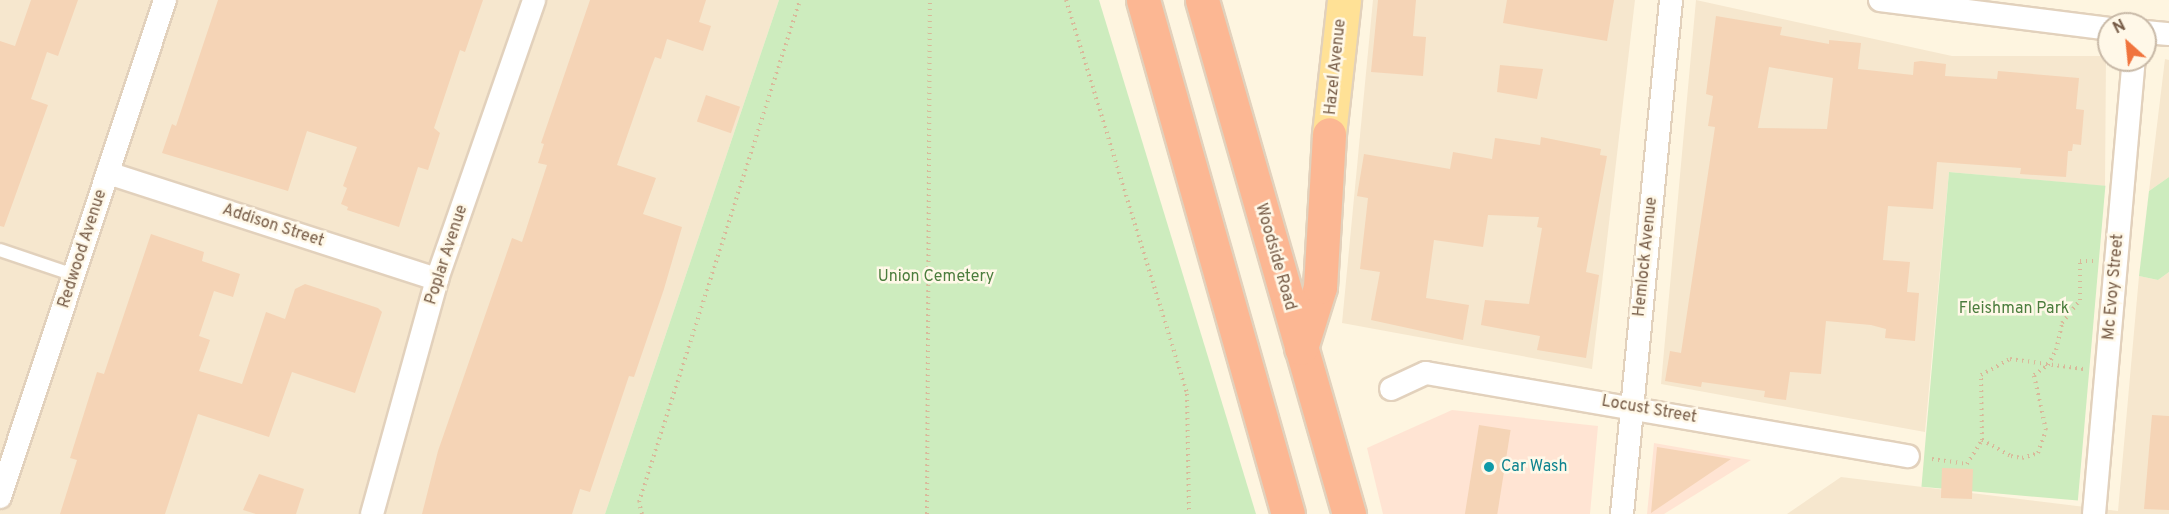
<!DOCTYPE html>
<html>
<head>
<meta charset="utf-8">
<style>
  body { margin:0 }
  #map { position:relative; width:2169px; height:514px; overflow:hidden; background:#fef5e0; font-family:Overpass,sans-serif }
  div>[style] { position:absolute }
  .residential>* { inset:0; background:#f6e7ce }
  .commercial>* { inset:0; background:#ffe4d3 }
  .green>* { inset:0; background:#cdecbe; transform-origin:0 0 }
  .building>* { inset:0; background:#f5d4b6; transform-origin:0 0 }
  .path>* { height:4px; margin-top:-2px; transform-origin:0; background:repeating-linear-gradient(90deg,#d9b89a 0 1.5px,transparent 0 6px) }
  .roads { filter:drop-shadow(2px 0 #e2d1bc) drop-shadow(-2px 0 #e2d1bc) drop-shadow(0 2px #e2d1bc) drop-shadow(0 -2px #e2d1bc) }
  .lane>* { height:12px; margin:-6px; padding:0 6px; transform-origin:6px; border-radius:6px; background:#fff }
  .street>* { height:22px; margin:-11px; padding:0 11px; transform-origin:11px; border-radius:11px; background:#fff }
  .primary>* { height:33px; margin:-16.5px; padding:0 16.5px; transform-origin:16.5px; border-radius:16.5px; background:#ffe196 }
  .highway>* { height:33px; margin:-16.5px; padding:0 16.5px; transform-origin:16.5px; border-radius:16.5px; background:#fcb793 }
  .dots>* { width:16px; height:16px; translate:-50% -50%; box-sizing:border-box; border:3px solid #fff8e8; border-radius:50% }
  span { translate:-50% -50%; white-space:nowrap; text-align:center; line-height:1.15; -webkit-text-stroke:5px #fff8e8; paint-order:stroke }
  .street-label { font-size:16px; color:#765b46 }
  .park-label { font-size:16px; color:#4b7d3d }
  .culture-label { font-size:16px; color:#0d838f }
  .left { translate:0 -50%; text-align:left }
  .north { position:absolute; left:2097px; top:12px; width:60px; height:60px; box-sizing:border-box; background:#fff8e8; border:2px solid #c8b9a7; border-radius:50%; rotate:333deg; font-size:16px; font-weight:700; line-height:24px; text-align:center; color:#765b46 }
  .north::after { content:''; display:block; margin:auto; width:21px; height:27px; background:#f0743d; clip-path:polygon(50% 0,100% 100%,50% 72%,0 100%) }
</style>
</head>
<body>
<div id="map">
  <div class="residential">
    <i style="clip-path:polygon(0 0,779px 0,605px 514px,0 514px)"></i>
    <i style="clip-path:polygon(1373px 0,1635px 0,1592px 369px,1342px 323px)"></i>
    <i style="clip-path:polygon(1696px 0,1952px 56px,2106px 56px,2105px 186px,1949px 172px,1925px 432px,1661px 384px)"></i>
    <i style="clip-path:polygon(2165px 59px,2169px 60px,2169px 177px,2149px 191px)"></i>
    <i style="clip-path:polygon(2169px 272px,2169px 514px,1787px 514px,1841px 477px,2118px 511px,2139px 276px,2158px 280px)"></i>
  </div>
  <div class="commercial">
    <i style="clip-path:polygon(1452px 410px,1598px 426px,1590px 514px,1383px 514px,1367px 448px)"></i>
    <i style="clip-path:polygon(1654px 443px,1751px 460px,1664px 514px,1647px 514px)"></i>
  </div>
  <div class="green">
    <i style="clip-path:polygon(779px 0,1099px 0,1256px 514px,605px 514px)"></i>
    <i style="left:1949px;top:172px;width:157px;height:316px;rotate:5deg"></i>
    <i style="clip-path:polygon(2169px 177px,2169px 272px,2158px 280px,2139px 276px,2149px 191px)"></i>
  </div>
  <div class="building">
    <i style="clip-path:polygon(31px 0,78px 0,58px 56px,47px 52px,31px 99px,48px 105px,4px 227px,0 226px,0 41px,15px 46px)"></i>
    <i style="clip-path:polygon(218px 0,483px 0,465px 52px,460px 50px,434px 128px,440px 133px,428px 170px,418px 167px,399px 227px,347px 210px,348px 207px,341px 204px,347px 188px,343px 186px,357px 147px,307px 131px,288px 191px,162px 153px,172px 124px,176px 126px)"></i>
    <i style="clip-path:polygon(590px 0,706px 0,699px 22px,711px 26px,703px 51px,667px 39px,661px 59px,655px 57px,649px 73px,617px 165px,656px 178px,643px 214px,682px 227px,664px 289px,634px 377px,629px 376px,590px 492px,580px 489px,572px 514px,422px 514px,438px 451px,512px 238px,522px 242px,547px 165px,538px 163px,544px 144px,541px 143px)"></i>
    <i style="clip-path:polygon(1378px 0,1416px 0,1413px 36px,1426px 37px,1423px 76px,1371px 72px)"></i>
    <i style="clip-path:polygon(1507px 0,1614px 0,1607px 41px,1503px 23px)"></i>
    <i style="clip-path:polygon(evenodd,1716px 16px,1782px 27px,1780px 35px,1829px 44px,1829px 40px,1861px 43px,1858px 69px,1913px 75px,1914px 62px,1921px 61px,1946px 64px,1945px 76px,1997px 79px,1998px 71px,2079px 78px,2076px 109px,2084px 110px,2081px 145px,2073px 144px,2072px 151px,2068px 151px,2066px 177px,2020px 174px,2021px 168px,1937px 162px,1933px 209px,1888px 206px,1883px 260px,1910px 262px,1907px 292px,1919px 293px,1915px 341px,1885px 338px,1886px 329px,1871px 325px,1826px 321px,1821px 374px,1790px 372px,1786px 400px,1764px 397px,1765px 391px,1702px 382px,1701px 387px,1665px 381px,1670px 351px,1681px 353px,1715px 127px,1708px 126px,1713px 96px,1706px 94px,1716px 16px,1769px 67px,1833px 78px,1827px 129px,1758px 128px,1769px 67px)"></i>
    <i style="clip-path:polygon(1500px 65px,1543px 69px,1537px 99px,1497px 92px)"></i>
    <i style="left:706px;top:95px;width:36px;height:28px;rotate:19deg"></i>
    <i style="clip-path:polygon(1541px 137px,1601px 149px,1600px 155px,1607px 156px,1586px 272px,1599px 275px,1586px 358px,1537px 350px,1540px 336px,1481px 325px,1485px 300px,1529px 304px,1542px 228px,1537px 227px,1539px 217px,1488px 215px,1483px 247px,1434px 240px,1426px 298px,1469px 305px,1463px 340px,1371px 320px,1380px 272px,1360px 269px,1368px 198px,1357px 196px,1364px 154px,1450px 169px,1453px 152px,1492px 159px,1495px 138px,1540px 145px)"></i>
    <i style="clip-path:polygon(151px 234px,204px 252px,202px 261px,240px 274px,233px 297px,214px 291px,199px 336px,210px 340px,199px 371px,242px 384px,266px 312px,285px 319px,295px 289px,305px 284px,378px 308px,382px 312px,355px 393px,292px 372px,269px 437px,198px 414px,165px 514px,60px 514px,77px 460px,70px 458px,97px 372px,104px 374px)"></i>
    <i style="clip-path:polygon(2152px 415px,2169px 416px,2169px 510px,2144px 509px)"></i>
    <i style="left:1479px;top:425px;width:32px;height:90px;rotate:9deg"></i>
    <i style="clip-path:polygon(1657px 447px,1731px 459px,1651px 513px)"></i>
    <i style="left:1942px;top:468px;width:31px;height:30px;rotate:2deg"></i>
    <i style="clip-path:polygon(259px 474px,304px 489px,296px 514px,256px 514px,243px 510px)"></i>
  </div>
  <div class="path">
    <i style="left:1066px;top:0;width:412px;rotate:72.9deg"></i>
    <i style="left:1187px;top:394px;width:120px;rotate:89deg"></i>
    <i style="left:1982px;top:440px;width:33px;rotate:29deg"></i>
    <i style="left:2011px;top:456px;width:11px;rotate:10deg"></i>
    <i style="left:2022px;top:458px;width:17px;rotate:-17deg"></i>
    <i style="left:2038px;top:453px;width:24px;rotate:-71deg"></i>
    <i style="left:2046px;top:430px;width:56px;rotate:-102.3deg"></i>
    <i style="left:2034px;top:375px;width:17px;rotate:-36deg"></i>
    <i style="left:2048px;top:365px;width:17px;rotate:-62deg"></i>
    <i style="left:2056px;top:350px;width:28px;rotate:-77deg"></i>
    <i style="left:2062px;top:323px;width:29px;rotate:-52deg"></i>
    <i style="left:2080px;top:300px;width:39px;rotate:-90deg"></i>
    <i style="left:2080px;top:261px;width:13px"></i>
    <i style="left:1932px;top:459px;width:35px;rotate:8deg"></i>
    <i style="left:1967px;top:464px;width:28px;rotate:-58deg"></i>
    <i style="left:1982px;top:440px;width:65px;rotate:-90.9deg"></i>
    <i style="left:1981px;top:375px;width:33px;rotate:-29deg"></i>
    <i style="left:2010px;top:359px;width:74px;rotate:7.8deg"></i>
    <i style="left:642px;top:514px;width:12px;rotate:-104deg"></i>
    <i style="left:639px;top:502px;width:527px;rotate:-72.22deg"></i>
    <i style="left:927px;top:514px;width:514px;rotate:-89.67deg"></i>
  </div>
  <div class="roads">
    <div class="lane">
      <i style="left:0;top:250px;width:78px;rotate:18.7deg"></i>
    </div>
    <div class="street">
      <i style="left:1880px;top:0;width:231px;rotate:7.2deg"></i>
      <i style="left:2145px;top:32px;width:24px;rotate:5deg"></i>
      <i style="left:108px;top:173px;width:346px;rotate:17.9deg"></i>
      <i style="left:1391px;top:389px;width:38px;rotate:-25deg"></i>
      <i style="left:1426px;top:373px;width:489px;rotate:9.8deg"></i>
      <i style="left:0;top:497px;width:524px;rotate:-71.63deg"></i>
      <i style="left:372px;top:514px;width:244px;rotate:-74.5deg"></i>
      <i style="left:437px;top:279px;width:295px;rotate:-70.8deg"></i>
      <i style="left:1622px;top:514px;width:516px;rotate:-84.55deg"></i>
      <i style="left:2094px;top:514px;width:456px;rotate:-85deg"></i>
    </div>
    <div class="primary">
      <i style="left:1329px;top:134px;width:135px;rotate:-83.6deg"></i>
    </div>
    <div class="highway">
      <i style="left:1143px;top:0;width:534px;rotate:74.25deg"></i>
      <i style="left:1202px;top:0;width:535px;rotate:74.04deg"></i>
      <i style="left:1301px;top:348px;width:64px;rotate:-72.7deg"></i>
      <i style="left:1320px;top:287px;width:153px;rotate:-86.6deg"></i>
    </div>
  </div>
  <div class="dots">
    <i style="left:1489px;top:467px;background:#0f9aa8"></i>
  </div>
  <div class="street-label">
    <span style="left:1336px;top:67px;rotate:-84deg">Hazel Avenue</span>
    <span style="left:273px;top:226px;rotate:18deg">Addison Street</span>
    <span style="left:83px;top:249px;rotate:-72deg">Redwood Avenue</span>
    <span style="left:447px;top:255px;rotate:-72deg">Poplar Avenue</span>
    <span style="left:1275px;top:257px;rotate:74deg">Woodside Road</span>
    <span style="left:1646px;top:257px;rotate:-84deg">Hemlock Avenue</span>
    <span style="left:2114px;top:287px;rotate:-85deg">Mc Evoy Street</span>
    <span style="left:1649px;top:410px;rotate:10deg">Locust Street</span>
  </div>
  <div class="park-label">
    <span style="left:936px;top:277px">Union Cemetery</span>
    <span style="left:2014px;top:309px">Fleishman Park</span>
  </div>
  <div class="culture-label">
    <span class="left" style="left:1501px;top:467px">Car Wash</span>
  </div>
  <div class="north">N</div>
</div>
</body>
</html>
